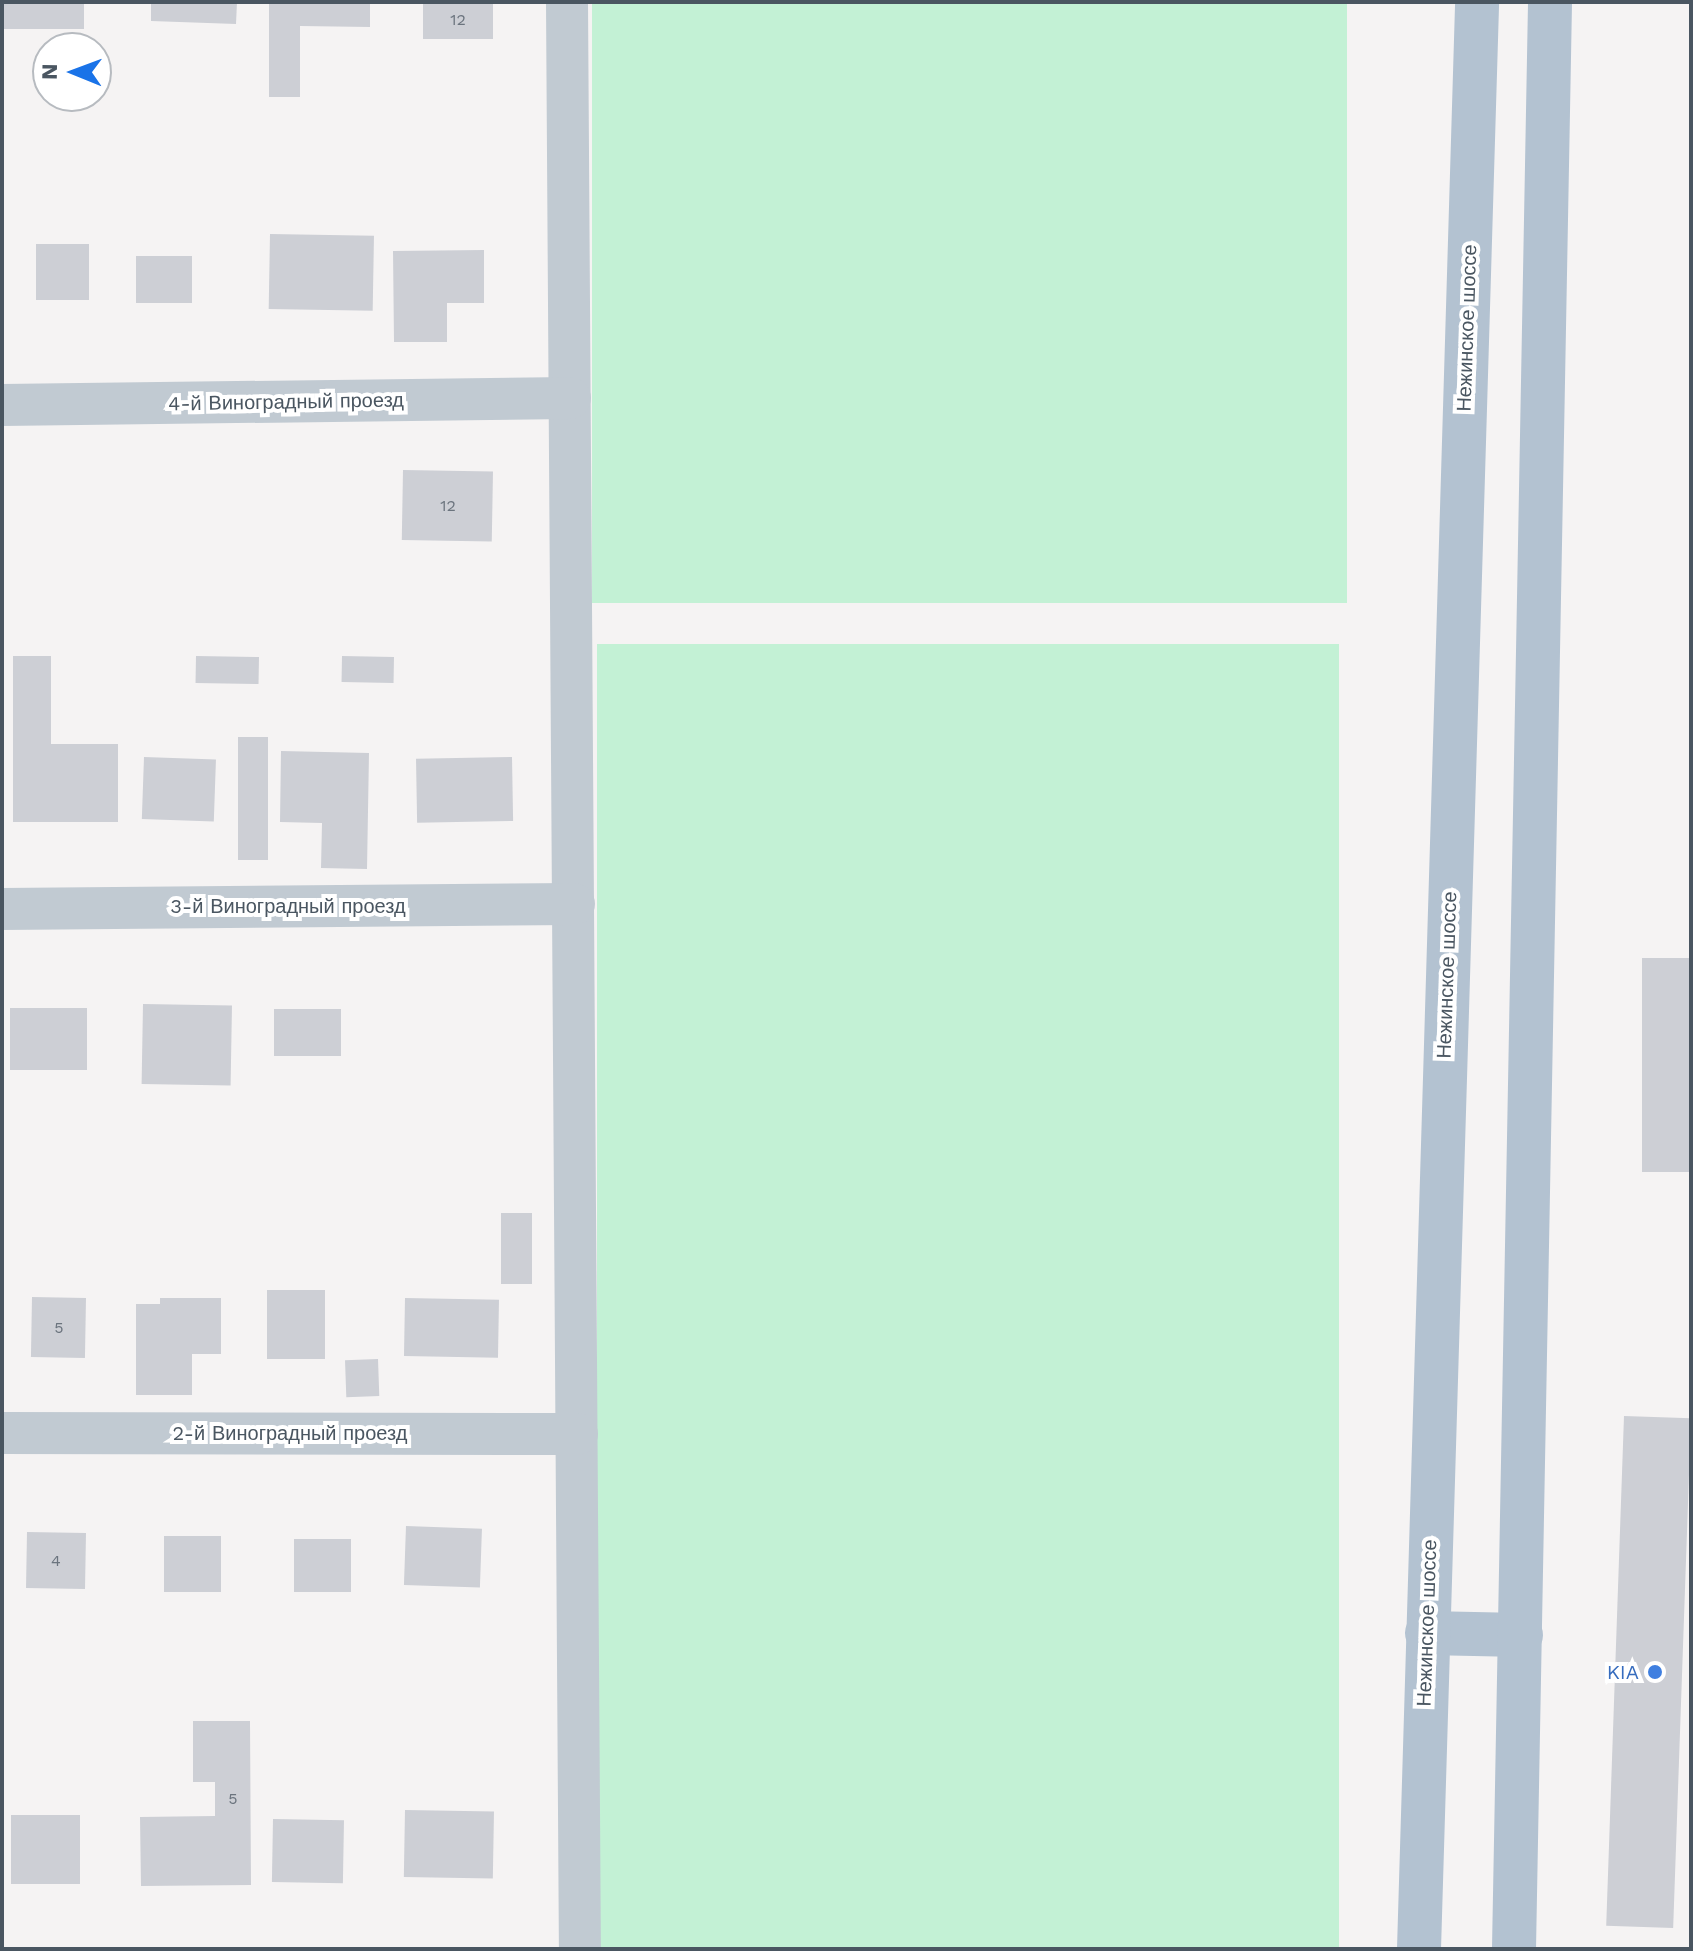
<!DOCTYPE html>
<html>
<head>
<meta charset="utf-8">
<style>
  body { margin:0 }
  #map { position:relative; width:1693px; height:1951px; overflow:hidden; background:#f5f3f3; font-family:"Work Sans",sans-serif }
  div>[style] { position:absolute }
  .green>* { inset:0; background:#c3f1d5; transform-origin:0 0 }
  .building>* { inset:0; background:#cdcfd5; transform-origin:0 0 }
  .minor>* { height:42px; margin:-21px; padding:0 21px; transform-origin:21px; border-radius:21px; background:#c1cad2 }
  .primary>* { height:44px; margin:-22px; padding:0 22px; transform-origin:22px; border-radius:22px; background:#b3c2d1 }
  .dots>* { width:22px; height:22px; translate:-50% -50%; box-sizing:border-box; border:4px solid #fff; border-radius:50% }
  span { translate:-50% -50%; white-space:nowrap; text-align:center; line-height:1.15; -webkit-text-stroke:8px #fff; paint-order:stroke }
  .number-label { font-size:16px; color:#6b747e }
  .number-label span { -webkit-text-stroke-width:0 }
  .street-label { font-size:20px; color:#4a5661 }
  .shop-label { font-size:20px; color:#366cbe }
  .right { translate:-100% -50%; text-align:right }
  .frame { position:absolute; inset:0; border:4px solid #4a5661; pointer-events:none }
  .north { position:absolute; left:32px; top:32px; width:80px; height:80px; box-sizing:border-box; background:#fff; border:2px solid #b7bbc0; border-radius:50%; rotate:271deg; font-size:22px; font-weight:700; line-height:32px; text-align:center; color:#4a5661 }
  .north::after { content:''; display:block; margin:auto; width:28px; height:36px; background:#1a73e8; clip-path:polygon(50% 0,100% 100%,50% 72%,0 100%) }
</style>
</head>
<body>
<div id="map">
  <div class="green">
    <i style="left:592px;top:2px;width:755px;height:601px"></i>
    <i style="left:1339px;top:644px;width:1305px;height:742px;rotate:90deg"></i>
  </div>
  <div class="building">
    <i style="left:3px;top:2px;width:81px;height:27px"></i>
    <i style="clip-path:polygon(151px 2px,237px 2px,236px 24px,151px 21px)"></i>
    <i style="clip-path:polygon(269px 2px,370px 2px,370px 27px,300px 26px,300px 97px,269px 97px)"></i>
    <i style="left:423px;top:2px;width:70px;height:37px"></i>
    <i style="left:270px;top:234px;width:104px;height:75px;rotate:1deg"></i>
    <i style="left:36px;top:244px;width:53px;height:56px"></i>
    <i style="clip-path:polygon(484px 250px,484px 303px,447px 303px,447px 342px,394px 342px,393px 251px)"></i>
    <i style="left:136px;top:256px;width:56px;height:47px"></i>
    <i style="left:403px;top:470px;width:90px;height:70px;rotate:1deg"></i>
    <i style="clip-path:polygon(13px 656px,51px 656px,51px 744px,118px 744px,118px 822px,13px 822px)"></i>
    <i style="left:196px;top:656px;width:63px;height:27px;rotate:1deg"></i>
    <i style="left:342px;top:656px;width:52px;height:26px;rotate:1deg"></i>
    <i style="left:268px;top:737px;width:123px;height:30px;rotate:90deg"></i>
    <i style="clip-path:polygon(281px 751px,369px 753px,367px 869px,321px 868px,322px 823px,280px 822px)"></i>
    <i style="left:144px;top:757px;width:72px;height:62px;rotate:2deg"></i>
    <i style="left:512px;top:757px;width:64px;height:96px;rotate:89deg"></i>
    <i style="left:1642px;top:958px;width:49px;height:214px"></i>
    <i style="left:143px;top:1004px;width:89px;height:80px;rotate:1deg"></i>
    <i style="left:10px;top:1008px;width:77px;height:62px"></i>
    <i style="left:274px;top:1009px;width:67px;height:47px"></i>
    <i style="left:501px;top:1213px;width:31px;height:71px"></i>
    <i style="left:267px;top:1290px;width:58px;height:69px"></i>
    <i style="left:32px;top:1297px;width:54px;height:60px;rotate:1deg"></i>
    <i style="clip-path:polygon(160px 1298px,221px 1298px,221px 1354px,192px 1354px,192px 1395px,136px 1395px,136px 1304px,160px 1304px)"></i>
    <i style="left:405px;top:1298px;width:94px;height:58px;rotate:1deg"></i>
    <i style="left:378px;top:1359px;width:37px;height:33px;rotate:88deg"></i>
    <i style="left:1624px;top:1416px;width:67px;height:510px;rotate:2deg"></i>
    <i style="left:406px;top:1526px;width:76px;height:59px;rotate:2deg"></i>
    <i style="left:27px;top:1532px;width:59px;height:56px;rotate:1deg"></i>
    <i style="left:164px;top:1536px;width:57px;height:56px"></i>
    <i style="left:351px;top:1539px;width:53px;height:57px;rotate:90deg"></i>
    <i style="clip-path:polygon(193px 1721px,250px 1721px,251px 1885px,141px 1886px,140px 1817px,215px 1816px,215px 1782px,193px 1782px)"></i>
    <i style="left:405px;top:1810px;width:89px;height:67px;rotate:1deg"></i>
    <i style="left:11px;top:1815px;width:69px;height:69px"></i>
    <i style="left:273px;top:1819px;width:71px;height:63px;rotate:1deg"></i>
  </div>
  <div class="minor">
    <i style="left:567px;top:2px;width:1947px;rotate:89.62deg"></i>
    <i style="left:2px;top:405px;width:568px;rotate:-0.71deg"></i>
    <i style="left:2px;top:909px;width:572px;rotate:-0.5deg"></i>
    <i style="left:2px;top:1433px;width:575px;rotate:0.1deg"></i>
  </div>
  <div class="primary">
    <i style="left:1427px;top:1633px;width:94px;rotate:1.2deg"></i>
    <i style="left:1419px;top:1949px;width:1948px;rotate:-88.29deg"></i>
    <i style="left:1514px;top:1949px;width:1947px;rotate:-88.94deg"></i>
  </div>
  <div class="dots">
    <i style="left:1655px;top:1672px;background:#3f7fe0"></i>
  </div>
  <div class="number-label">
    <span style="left:458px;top:20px">12</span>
    <span style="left:448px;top:506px">12</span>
    <span style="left:59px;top:1328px">5</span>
    <span style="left:56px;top:1561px">4</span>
    <span style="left:233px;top:1799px">5</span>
  </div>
  <div class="street-label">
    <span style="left:1467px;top:328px;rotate:-88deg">Нежинское шоссе</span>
    <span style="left:286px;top:402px;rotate:-1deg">4-й Виноградный проезд</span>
    <span style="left:288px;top:906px">3-й Виноградный проезд</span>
    <span style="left:1447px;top:975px;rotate:-88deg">Нежинское шоссе</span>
    <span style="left:290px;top:1433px">2-й Виноградный проезд</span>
    <span style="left:1427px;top:1623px;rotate:-88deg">Нежинское шоссе</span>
  </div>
  <div class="shop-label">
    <span class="right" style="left:1639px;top:1672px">KIA</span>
  </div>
  <div class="frame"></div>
  <div class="north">N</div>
</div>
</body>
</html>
